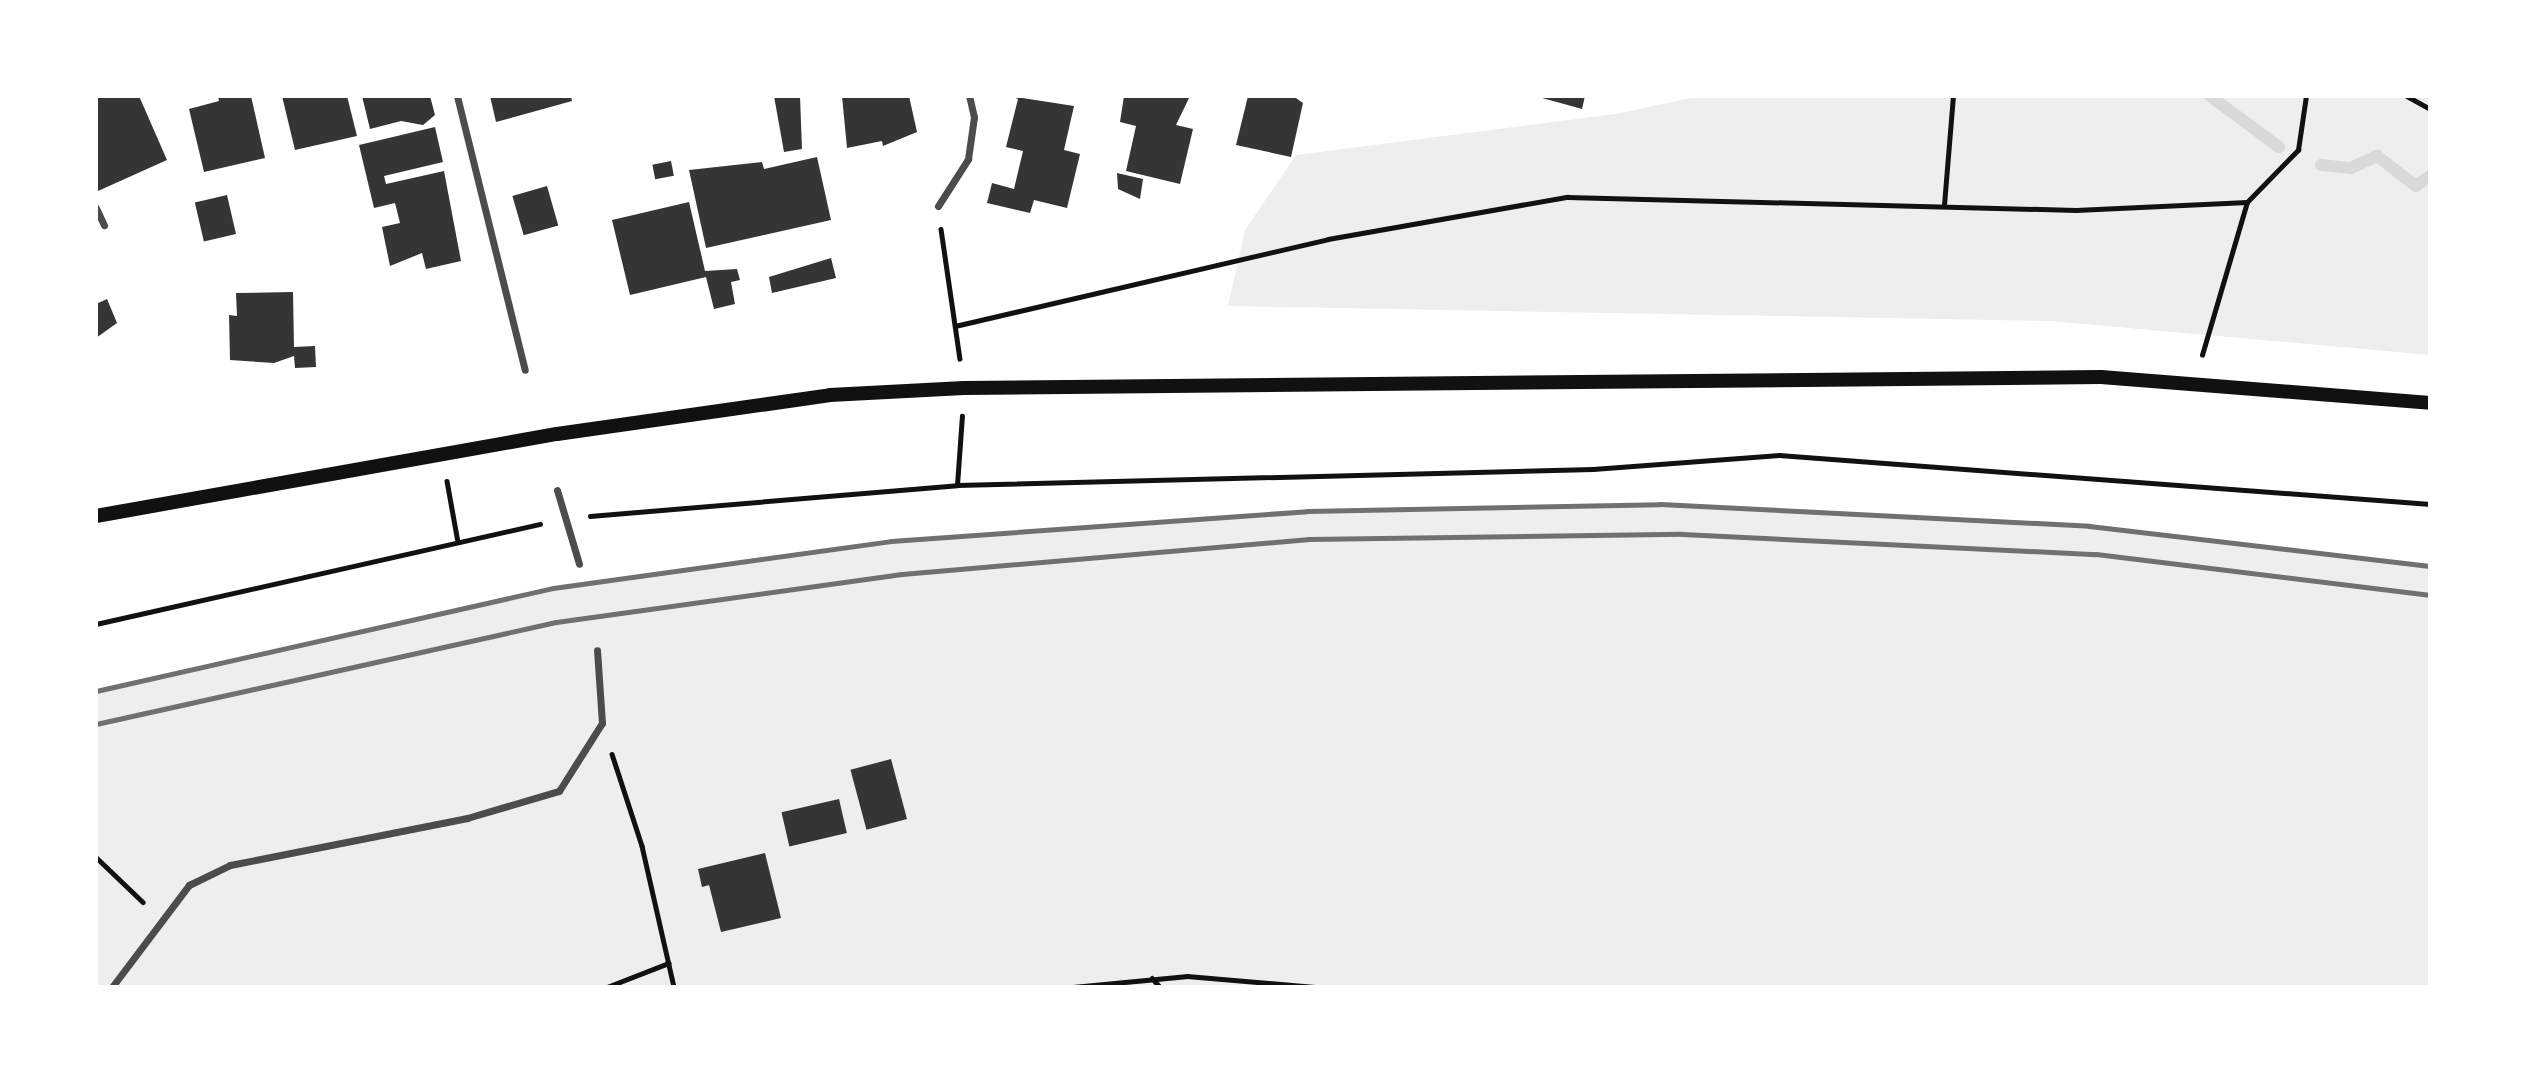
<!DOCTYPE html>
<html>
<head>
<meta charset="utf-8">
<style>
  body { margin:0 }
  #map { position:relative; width:2526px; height:1083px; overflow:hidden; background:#fff; font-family:"Asap Condensed",sans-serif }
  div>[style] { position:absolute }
  .green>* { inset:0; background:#eee }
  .stream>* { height:12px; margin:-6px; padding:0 6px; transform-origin:6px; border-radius:6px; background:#d9d9d9 }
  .building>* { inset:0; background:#353535; transform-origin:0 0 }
  .path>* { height:4.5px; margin:-2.25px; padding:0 2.25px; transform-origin:2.25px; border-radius:2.25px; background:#111 }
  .minor>* { height:7px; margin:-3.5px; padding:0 3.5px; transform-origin:3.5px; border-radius:3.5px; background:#4c4c4c }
  .secondary>* { height:14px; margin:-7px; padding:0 7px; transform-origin:7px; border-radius:7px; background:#111 }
  .rail>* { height:5px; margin:-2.5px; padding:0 2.5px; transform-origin:2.5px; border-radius:2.5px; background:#707070 }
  span { translate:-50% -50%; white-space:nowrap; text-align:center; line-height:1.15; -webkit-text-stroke:5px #fff; paint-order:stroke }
  .frame { position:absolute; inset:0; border:98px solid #fff; pointer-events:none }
</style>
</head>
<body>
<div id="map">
  <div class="green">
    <i style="clip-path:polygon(1701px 96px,2430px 96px,2430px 355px,2050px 321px,1228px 306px,1245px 230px,1296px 155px,1615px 114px)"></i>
    <i style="clip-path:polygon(1660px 504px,2089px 526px,2430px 566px,2430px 987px,96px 987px,96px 691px,553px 588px,891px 541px,1307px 511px)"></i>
  </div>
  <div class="stream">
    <i style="left:2210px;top:96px;width:86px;rotate:36.5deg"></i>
    <i style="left:2321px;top:165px;width:30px;rotate:6deg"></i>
    <i style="left:2351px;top:168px;width:29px;rotate:-25deg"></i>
    <i style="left:2377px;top:156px;width:49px;rotate:37.6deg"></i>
    <i style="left:2416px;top:186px;width:17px;rotate:-36deg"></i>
  </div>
  <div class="building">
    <i style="clip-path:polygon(96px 96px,139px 96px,167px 160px,98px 191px)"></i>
    <i style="clip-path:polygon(218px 96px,251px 96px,265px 158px,204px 172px,189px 109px,219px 101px)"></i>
    <i style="clip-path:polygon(282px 96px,347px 96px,357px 136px,295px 150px)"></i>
    <i style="clip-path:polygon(362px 96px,430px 96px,435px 115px,423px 125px,401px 121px,370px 129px)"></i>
    <i style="clip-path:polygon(490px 96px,571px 96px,572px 101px,496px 122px)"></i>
    <i style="clip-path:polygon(774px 96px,800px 96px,802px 149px,784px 152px)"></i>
    <i style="clip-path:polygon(842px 96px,909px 96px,917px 132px,883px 146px,882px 141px,847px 148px)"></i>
    <i style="clip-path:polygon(1010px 96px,1074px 106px,1064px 150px,1080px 154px,1067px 208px,1034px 200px,1030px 213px,987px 203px,992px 183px,1014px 189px,1023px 151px,1006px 147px,1018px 99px)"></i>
    <i style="clip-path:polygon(1124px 96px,1190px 96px,1176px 125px,1193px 129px,1180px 184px,1126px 171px,1136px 126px,1120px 122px)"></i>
    <i style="clip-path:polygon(1248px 96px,1293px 96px,1303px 103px,1291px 157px,1236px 145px)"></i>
    <i style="clip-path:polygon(1535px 96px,1585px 96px,1582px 109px)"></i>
    <i style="clip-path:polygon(435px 127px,443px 162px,384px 176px,386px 184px,444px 171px,461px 261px,426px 269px,422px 253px,390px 266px,382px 227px,400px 223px,395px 203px,374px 208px,359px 145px)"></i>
    <i style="clip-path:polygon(817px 157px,831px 220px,706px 248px,689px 170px,762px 162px,764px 169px)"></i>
    <i style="left:671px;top:161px;width:15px;height:19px;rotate:79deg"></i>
    <i style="clip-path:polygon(1117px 173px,1143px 179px,1140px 199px,1118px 189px)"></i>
    <i style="left:547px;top:186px;width:41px;height:36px;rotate:74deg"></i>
    <i style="left:227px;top:195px;width:40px;height:33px;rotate:77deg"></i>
    <i style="clip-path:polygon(689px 202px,705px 271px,737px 269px,740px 280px,731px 282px,735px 304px,714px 309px,706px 277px,630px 295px,612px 220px)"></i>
    <i style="clip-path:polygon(831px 258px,836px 278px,772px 293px,769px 277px)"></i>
    <i style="clip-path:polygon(293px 292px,294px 347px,315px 346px,316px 367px,295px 368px,294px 356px,274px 363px,230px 360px,229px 315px,237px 316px,236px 293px)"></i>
    <i style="clip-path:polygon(107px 299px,117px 323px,96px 338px,96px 304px)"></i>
    <i style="left:891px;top:759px;width:62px;height:42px;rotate:75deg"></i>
    <i style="left:839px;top:799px;width:35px;height:59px;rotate:77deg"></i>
    <i style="clip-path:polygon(765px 853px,781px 918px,721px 932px,709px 885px,702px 887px,698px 869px)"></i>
  </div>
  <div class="path">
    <i style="left:2407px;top:96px;width:26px;rotate:29deg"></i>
    <i style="left:1944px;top:205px;width:109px;rotate:-85.3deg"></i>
    <i style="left:941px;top:229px;width:131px;rotate:81.7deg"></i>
    <i style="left:955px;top:326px;width:383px;rotate:-13.1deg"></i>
    <i style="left:1328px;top:239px;width:243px;rotate:-10deg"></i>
    <i style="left:1567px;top:197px;width:509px;rotate:1.46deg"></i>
    <i style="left:2076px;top:210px;width:171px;rotate:-2.7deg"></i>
    <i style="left:2247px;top:202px;width:73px;rotate:-45.6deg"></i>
    <i style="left:2298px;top:150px;width:55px;rotate:-81.6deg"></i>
    <i style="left:2202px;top:355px;width:159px;rotate:-73.6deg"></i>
    <i style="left:447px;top:481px;width:62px;rotate:79.8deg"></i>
    <i style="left:957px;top:485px;width:69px;rotate:-85.9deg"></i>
    <i style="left:590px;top:516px;width:368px;rotate:-4.8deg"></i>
    <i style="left:957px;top:485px;width:636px;rotate:-1.44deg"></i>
    <i style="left:1593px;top:469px;width:187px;rotate:-4.3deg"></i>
    <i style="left:1779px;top:455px;width:653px;rotate:4.3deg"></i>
    <i style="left:96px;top:624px;width:455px;rotate:-12.7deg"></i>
    <i style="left:612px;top:754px;width:97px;rotate:71.9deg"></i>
    <i style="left:642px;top:846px;width:145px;rotate:77.2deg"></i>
    <i style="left:96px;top:857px;width:65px;rotate:43.8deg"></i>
    <i style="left:1152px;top:978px;width:12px;rotate:48deg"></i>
    <i style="left:607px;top:987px;width:66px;rotate:-21.2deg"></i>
    <i style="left:1073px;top:987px;width:115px;rotate:-5.5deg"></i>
    <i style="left:1187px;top:976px;width:128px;rotate:4.9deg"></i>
  </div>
  <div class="minor">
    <i style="left:457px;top:96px;width:282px;rotate:76.1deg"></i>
    <i style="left:938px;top:206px;width:56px;rotate:-57.4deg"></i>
    <i style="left:968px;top:159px;width:42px;rotate:-81.9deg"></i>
    <i style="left:974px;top:117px;width:22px;rotate:-103deg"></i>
    <i style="left:96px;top:208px;width:19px;rotate:65deg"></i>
    <i style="left:557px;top:490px;width:77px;rotate:73.4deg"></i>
    <i style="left:112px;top:987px;width:128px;rotate:-53deg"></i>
    <i style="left:189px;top:885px;width:46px;rotate:-26deg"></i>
    <i style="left:230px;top:865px;width:242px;rotate:-11.2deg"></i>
    <i style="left:467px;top:818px;width:96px;rotate:-16.4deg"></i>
    <i style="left:559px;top:791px;width:80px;rotate:-57.7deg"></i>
    <i style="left:602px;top:723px;width:73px;rotate:-93.9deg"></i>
  </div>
  <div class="secondary">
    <i style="left:96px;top:516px;width:468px;rotate:-10.1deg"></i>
    <i style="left:557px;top:434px;width:276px;rotate:-8.1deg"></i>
    <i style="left:830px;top:395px;width:134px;rotate:-3deg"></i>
    <i style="left:964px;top:388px;width:1137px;rotate:-0.55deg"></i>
    <i style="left:2101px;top:377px;width:330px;rotate:4.5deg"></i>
  </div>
  <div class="rail">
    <i style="left:96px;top:691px;width:468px;rotate:-12.7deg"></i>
    <i style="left:553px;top:588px;width:341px;rotate:-7.9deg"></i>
    <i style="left:891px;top:541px;width:417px;rotate:-4.1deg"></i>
    <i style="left:1307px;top:511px;width:353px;rotate:-1.1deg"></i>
    <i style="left:1660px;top:504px;width:430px;rotate:2.9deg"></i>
    <i style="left:2089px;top:526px;width:343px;rotate:6.7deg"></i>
    <i style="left:96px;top:724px;width:471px;rotate:-12.5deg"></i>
    <i style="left:556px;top:622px;width:349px;rotate:-7.9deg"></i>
    <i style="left:902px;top:574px;width:409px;rotate:-4.9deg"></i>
    <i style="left:1309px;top:539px;width:373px;rotate:-0.8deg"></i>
    <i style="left:1682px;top:534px;width:414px;rotate:2.8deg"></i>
    <i style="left:2096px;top:554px;width:337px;rotate:7deg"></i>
  </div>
  <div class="frame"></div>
</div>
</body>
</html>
